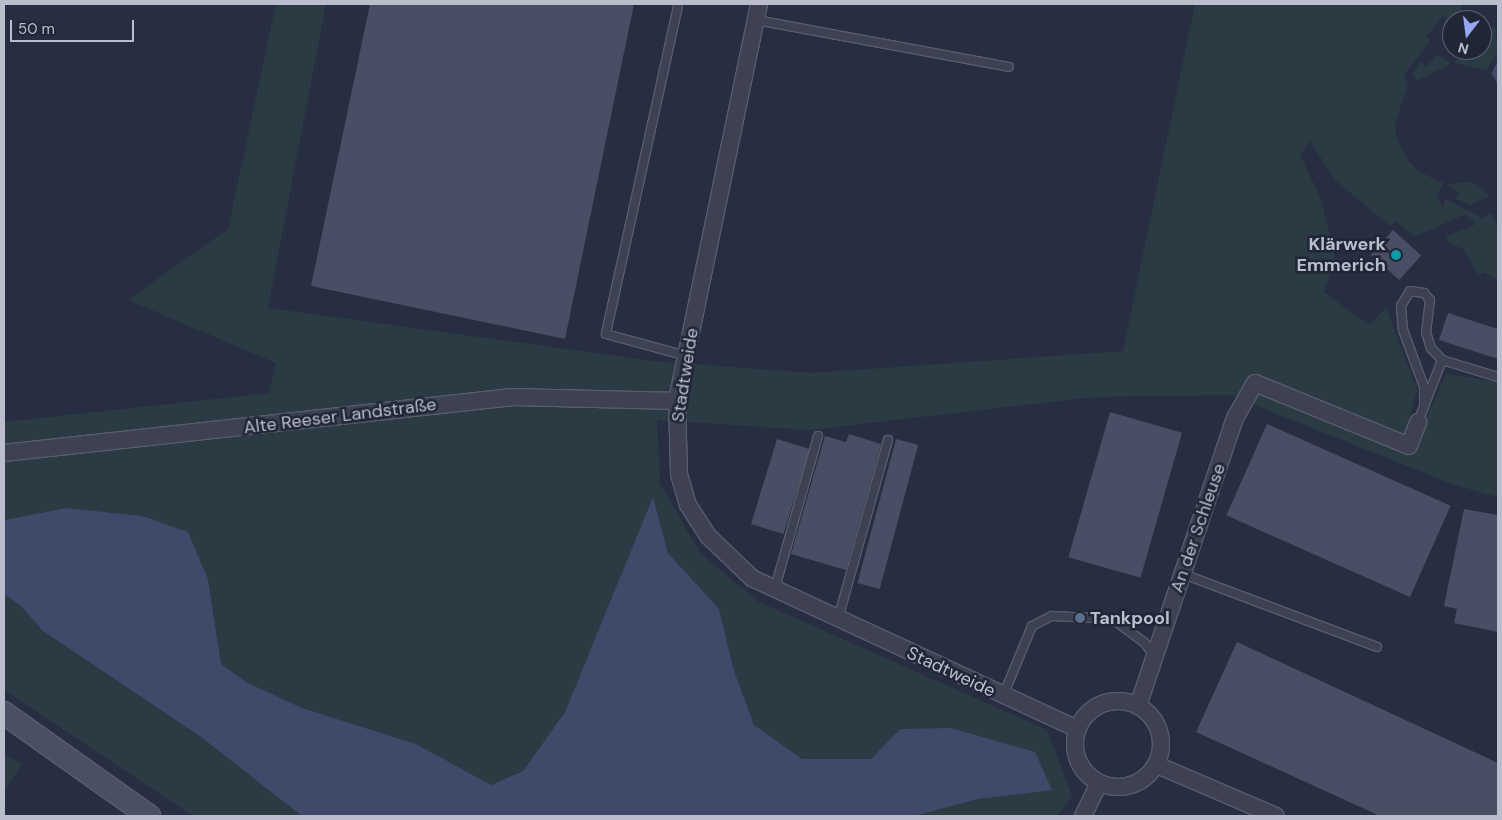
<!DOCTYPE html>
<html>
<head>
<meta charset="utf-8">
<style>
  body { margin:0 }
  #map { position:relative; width:1502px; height:820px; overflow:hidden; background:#282e42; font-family:"DM Sans",sans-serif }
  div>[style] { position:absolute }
  .green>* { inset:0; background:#2a3b43 }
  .water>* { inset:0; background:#3f496a }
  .stream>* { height:5px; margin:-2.5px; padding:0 2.5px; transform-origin:2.5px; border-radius:2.5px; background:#3f496a }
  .building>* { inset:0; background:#484e63; transform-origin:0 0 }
  .roads { filter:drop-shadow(1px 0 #585c6c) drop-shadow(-1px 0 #585c6c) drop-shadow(0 1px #585c6c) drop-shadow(0 -1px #585c6c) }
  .service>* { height:8px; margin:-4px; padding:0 4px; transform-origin:4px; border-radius:4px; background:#3d4152 }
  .minor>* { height:16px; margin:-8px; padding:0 8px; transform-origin:8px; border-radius:8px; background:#3d4152 }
  .minor>.ring { margin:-8px; padding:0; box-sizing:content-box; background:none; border:16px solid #3d4152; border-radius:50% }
  .secondary>* { height:22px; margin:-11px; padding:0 11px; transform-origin:11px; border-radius:11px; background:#4b4f64 }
  .dots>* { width:14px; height:14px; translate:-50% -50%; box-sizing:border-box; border:2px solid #212637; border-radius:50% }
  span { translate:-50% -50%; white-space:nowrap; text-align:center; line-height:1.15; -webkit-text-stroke:5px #212637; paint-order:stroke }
  .poi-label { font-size:18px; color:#babdcb; font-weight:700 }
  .right { translate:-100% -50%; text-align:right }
  .left { translate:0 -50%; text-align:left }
  .street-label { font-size:18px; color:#babdcb }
  .frame { position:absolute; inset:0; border:5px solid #babdcb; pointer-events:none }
  .north { position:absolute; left:1442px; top:10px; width:50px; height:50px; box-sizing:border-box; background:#212637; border:1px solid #5e6272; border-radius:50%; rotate:195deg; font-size:14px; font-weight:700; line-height:20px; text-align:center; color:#babdcb }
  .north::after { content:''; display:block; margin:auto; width:18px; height:22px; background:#97a8f3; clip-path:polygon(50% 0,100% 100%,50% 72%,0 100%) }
  .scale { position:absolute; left:10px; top:20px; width:124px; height:22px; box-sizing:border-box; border:2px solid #babdcb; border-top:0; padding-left:6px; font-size:15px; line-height:18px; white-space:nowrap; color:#babdcb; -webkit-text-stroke:4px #212637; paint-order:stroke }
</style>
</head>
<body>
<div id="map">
  <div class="green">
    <i style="clip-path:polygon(276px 4px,326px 4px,268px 308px,654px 361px,811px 373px,1123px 351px,1195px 4px,1464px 4px,1452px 21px,1443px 16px,1426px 37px,1430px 40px,1404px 76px,1408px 85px,1395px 123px,1396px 138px,1409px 162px,1420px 172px,1443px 183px,1437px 196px,1443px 208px,1446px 199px,1482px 218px,1492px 213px,1498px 229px,1498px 281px,1485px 272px,1479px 275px,1463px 249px,1450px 244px,1446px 237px,1476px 224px,1465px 214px,1415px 237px,1396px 221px,1390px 226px,1335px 180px,1310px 141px,1300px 155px,1321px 199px,1335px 258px,1324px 292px,1369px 325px,1386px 308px,1417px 390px,1409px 419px,1424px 423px,1446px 374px,1498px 382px,1498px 497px,1455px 485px,1229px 395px,1094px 397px,809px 430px,657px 420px,660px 484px,701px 554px,759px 602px,1047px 730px,1072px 797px,1057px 816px,914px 816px,978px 799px,900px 729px,871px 759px,801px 759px,754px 725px,734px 671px,719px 609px,668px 553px,653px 498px,565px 712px,523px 771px,490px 785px,416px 744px,302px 708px,246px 682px,221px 664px,208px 579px,142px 516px,67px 508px,4px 520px,4px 422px,269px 393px,276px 363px,128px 300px,228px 229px)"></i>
    <i style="clip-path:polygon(1495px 26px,1498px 51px,1487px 70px,1454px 63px,1464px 50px,1482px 50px,1482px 32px)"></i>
    <i style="clip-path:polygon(1437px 54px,1450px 63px,1447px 66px,1416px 81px,1413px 73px,1421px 62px,1427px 67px)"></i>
    <i style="clip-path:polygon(1472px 182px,1490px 196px,1471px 205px,1456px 199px,1459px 193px,1447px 184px)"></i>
    <i style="clip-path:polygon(4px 594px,21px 606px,43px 631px,201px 737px,302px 816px,193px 816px,4px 690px)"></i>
    <i style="clip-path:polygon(4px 753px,22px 765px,4px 790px)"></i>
  </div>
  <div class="water">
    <i style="clip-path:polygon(653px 497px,668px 553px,719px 609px,734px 671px,754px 725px,802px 759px,871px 759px,900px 729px,951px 728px,1035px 752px,1052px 790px,978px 799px,914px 816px,302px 816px,201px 737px,43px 631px,21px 606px,4px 594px,4px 520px,67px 508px,142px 516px,188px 532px,208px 579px,221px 664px,246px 682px,302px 708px,416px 744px,491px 785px,523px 771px,565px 712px)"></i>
  </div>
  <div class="stream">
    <i style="left:1498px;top:64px;width:10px;rotate:114deg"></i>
    <i style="left:1494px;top:73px;width:8px;rotate:60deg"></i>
  </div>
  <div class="building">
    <i style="clip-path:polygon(370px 4px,634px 4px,565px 339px,311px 286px)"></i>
    <i style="left:1393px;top:230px;width:38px;height:33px;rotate:42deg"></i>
    <i style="clip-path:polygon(1448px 313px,1498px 329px,1498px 359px,1439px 340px)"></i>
    <i style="left:1110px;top:412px;width:75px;height:151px;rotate:16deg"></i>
    <i style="left:1267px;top:424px;width:201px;height:100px;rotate:24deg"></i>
    <i style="clip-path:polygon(849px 434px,881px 444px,846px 570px,791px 554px,825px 436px,846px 442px)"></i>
    <i style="left:777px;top:439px;width:34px;height:89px;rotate:17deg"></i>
    <i style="left:896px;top:439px;width:23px;height:149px;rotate:15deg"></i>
    <i style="clip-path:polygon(1464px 509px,1498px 515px,1498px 632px,1454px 623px,1457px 609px,1444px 606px)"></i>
    <i style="clip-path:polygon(1237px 642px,1498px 763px,1498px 816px,1380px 816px,1196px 732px)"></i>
  </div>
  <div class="roads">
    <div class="service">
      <i style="left:678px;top:6px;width:336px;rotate:102.4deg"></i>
      <i style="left:606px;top:334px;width:84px;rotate:15.2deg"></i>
      <i style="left:756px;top:20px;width:257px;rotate:10.5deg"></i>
      <i style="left:1424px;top:406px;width:19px;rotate:-90deg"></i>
      <i style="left:1424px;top:387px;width:61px;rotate:-110.2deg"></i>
      <i style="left:1403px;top:330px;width:24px;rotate:-95deg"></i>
      <i style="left:1401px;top:306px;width:17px;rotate:-59deg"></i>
      <i style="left:1410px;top:291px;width:14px;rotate:8deg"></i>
      <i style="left:1424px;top:293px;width:9px;rotate:49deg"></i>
      <i style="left:1430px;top:300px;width:32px;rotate:97deg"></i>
      <i style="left:1426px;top:332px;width:17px;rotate:73deg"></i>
      <i style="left:1431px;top:348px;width:16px;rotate:47deg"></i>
      <i style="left:1418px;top:422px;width:66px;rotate:-68.8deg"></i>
      <i style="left:1442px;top:360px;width:59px;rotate:16.9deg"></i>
      <i style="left:1183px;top:574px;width:207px;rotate:20.6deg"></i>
      <i style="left:775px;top:588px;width:158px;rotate:-74.2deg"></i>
      <i style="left:838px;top:619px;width:186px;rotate:-74.4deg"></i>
      <i style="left:1003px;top:696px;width:76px;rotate:-67.5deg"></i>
      <i style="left:1032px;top:626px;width:22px;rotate:-27deg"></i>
      <i style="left:1052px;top:616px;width:61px;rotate:2.8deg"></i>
      <i style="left:1113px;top:619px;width:39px;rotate:37deg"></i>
      <i style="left:1144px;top:642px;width:17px;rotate:54deg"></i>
    </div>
    <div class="minor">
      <i style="left:759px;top:4px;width:405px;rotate:101.7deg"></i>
      <i style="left:677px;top:401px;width:73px;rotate:88.4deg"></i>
      <i style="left:679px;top:474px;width:32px;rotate:74deg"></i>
      <i style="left:688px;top:505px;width:37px;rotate:57deg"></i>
      <i style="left:708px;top:536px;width:61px;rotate:43.7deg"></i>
      <i style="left:752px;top:578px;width:359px;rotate:24.9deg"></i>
      <i style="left:4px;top:453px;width:512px;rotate:-6.28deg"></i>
      <i style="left:513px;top:397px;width:164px;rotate:1.4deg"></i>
      <i class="ring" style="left:1075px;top:701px;width:70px;height:70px"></i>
      <i style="left:1138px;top:706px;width:304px;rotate:-71.4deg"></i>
      <i style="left:1235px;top:418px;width:40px;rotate:-60.3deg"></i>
      <i style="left:1255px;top:383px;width:166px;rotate:22.2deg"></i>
      <i style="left:1409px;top:446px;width:26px;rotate:-69deg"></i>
      <i style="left:1157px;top:765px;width:129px;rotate:23.2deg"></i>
      <i style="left:1083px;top:816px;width:37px;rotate:-64deg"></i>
    </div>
    <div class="secondary">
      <i style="left:4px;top:713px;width:178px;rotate:35.4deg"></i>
    </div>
  </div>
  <div class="dots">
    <i style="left:1396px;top:255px;background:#0f9aa8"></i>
    <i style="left:1080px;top:618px;background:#5c6f8a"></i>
  </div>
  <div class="poi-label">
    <span class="right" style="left:1386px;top:255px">Klärwerk<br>Emmerich</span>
    <span class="left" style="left:1090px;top:618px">Tankpool</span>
  </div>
  <div class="street-label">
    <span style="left:685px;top:375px;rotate:-81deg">Stadtweide</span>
    <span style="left:340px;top:416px;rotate:-7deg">Alte Reeser Landstraße</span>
    <span style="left:1198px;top:528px;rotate:-71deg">An der Schleuse</span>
    <span style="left:951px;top:672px;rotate:25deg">Stadtweide</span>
  </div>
  <div class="frame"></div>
  <div class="north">N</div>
  <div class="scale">50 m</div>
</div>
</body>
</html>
